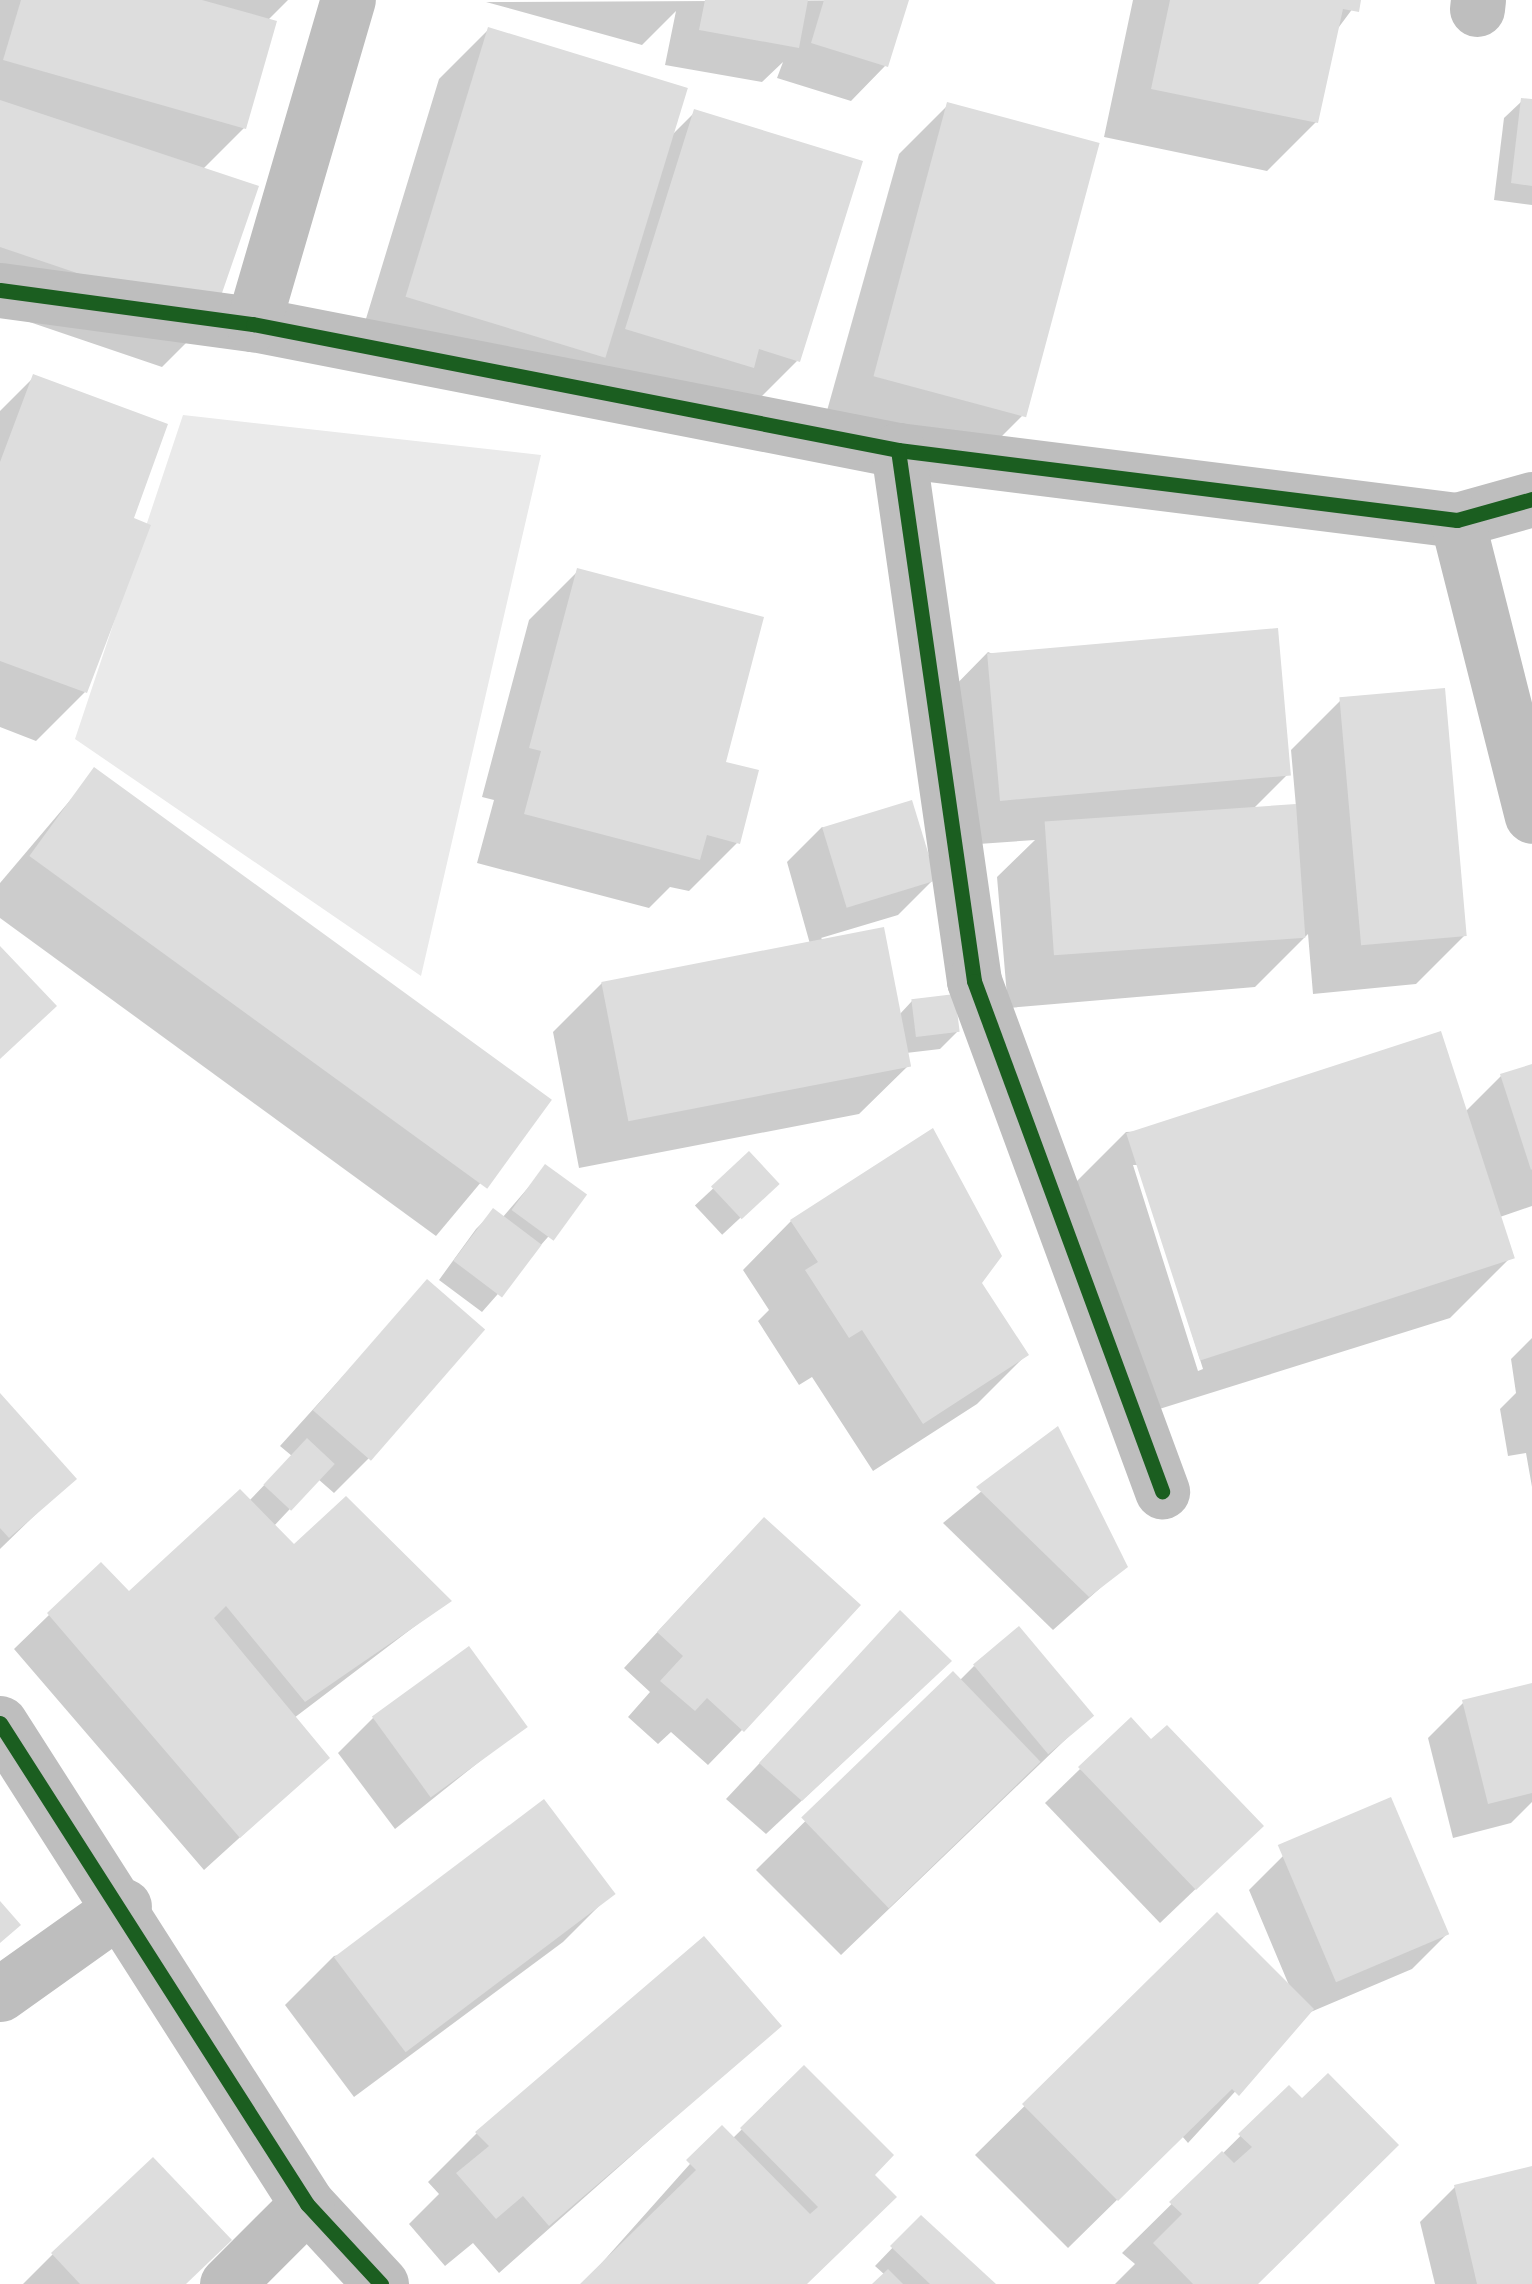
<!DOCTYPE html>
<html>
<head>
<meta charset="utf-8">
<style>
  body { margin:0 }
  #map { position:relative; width:1532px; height:2284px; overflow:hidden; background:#fff; font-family:Raleway,sans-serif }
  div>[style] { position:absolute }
  .green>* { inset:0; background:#eaeaea }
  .shadow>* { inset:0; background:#0003; transform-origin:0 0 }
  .building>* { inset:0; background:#ddd; transform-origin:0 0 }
  .minor>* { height:55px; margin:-27.5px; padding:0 27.5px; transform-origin:27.5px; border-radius:27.5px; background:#bebebe }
  .cycleway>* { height:15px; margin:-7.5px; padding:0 7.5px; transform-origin:7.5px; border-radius:7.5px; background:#1b5e20 }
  span { translate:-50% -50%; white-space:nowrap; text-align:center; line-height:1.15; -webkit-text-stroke:9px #fff; paint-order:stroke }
</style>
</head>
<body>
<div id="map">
  <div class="green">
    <i style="clip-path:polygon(183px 415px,541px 455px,421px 976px,75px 739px)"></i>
  </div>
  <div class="shadow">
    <i style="clip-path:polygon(0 0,288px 0,267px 21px,244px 128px,202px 170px,211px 318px,162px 367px,0 312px)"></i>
    <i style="clip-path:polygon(906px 0,885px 66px,851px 101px,777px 78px,783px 62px,762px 82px,665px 65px,676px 11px,642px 45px,486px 2px)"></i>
    <i style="clip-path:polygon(1133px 0,1359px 0,1336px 31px,1316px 122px,1267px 171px,1104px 137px)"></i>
    <i style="clip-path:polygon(488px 30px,670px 137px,695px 112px,798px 360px,749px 409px,358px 345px,439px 79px)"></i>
    <i style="clip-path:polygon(1522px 101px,1532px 102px,1532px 205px,1494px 200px,1504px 118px)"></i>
    <i style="clip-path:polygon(948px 105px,1022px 416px,973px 465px,823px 425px,899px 154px)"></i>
    <i style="clip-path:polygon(34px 377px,130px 519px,85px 692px,36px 741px,0 727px,0 411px)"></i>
    <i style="clip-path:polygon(578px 571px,723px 764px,738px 842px,689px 891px,670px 887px,649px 908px,477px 863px,494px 800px,482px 797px,529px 620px)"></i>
    <i style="clip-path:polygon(988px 652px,1287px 775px,1252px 810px,1296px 807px,1291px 750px,1340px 701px,1465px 935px,1416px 984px,1313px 994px,1308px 934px,1255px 987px,1008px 1008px,997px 877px,1035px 840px,950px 846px,939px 702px)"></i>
    <i style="clip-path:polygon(95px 771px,548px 1102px,436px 1236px,0 918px,0 883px)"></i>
    <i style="clip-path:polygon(822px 827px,933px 880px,898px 915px,821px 938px,899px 1015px,912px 1001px,957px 1032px,940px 1049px,906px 1053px,909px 1065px,859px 1114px,579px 1168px,553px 1032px,602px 983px,810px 944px,787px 862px)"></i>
    <i style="clip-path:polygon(evenodd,1532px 1066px,1532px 1206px,1497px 1218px,1510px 1258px,1450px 1318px,1137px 1416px,1066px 1192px,1126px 1132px,1464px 1113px,1501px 1076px,1532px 1066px,1133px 1165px,1139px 1165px,1203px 1369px,1198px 1371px,1133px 1165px)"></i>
    <i style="left:749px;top:1155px;width:40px;height:74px;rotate:47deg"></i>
    <i style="clip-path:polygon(546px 1167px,584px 1196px,482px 1312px,439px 1280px,476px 1229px,493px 1212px,502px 1218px)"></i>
    <i style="clip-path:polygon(791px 1221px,979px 1283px,1026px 1355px,977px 1404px,873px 1471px,812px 1377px,799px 1385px,758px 1321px,769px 1310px,743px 1270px)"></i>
    <i style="clip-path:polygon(427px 1283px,369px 1458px,334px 1493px,318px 1479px,273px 1527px,294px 1548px,448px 1601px,294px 1718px,327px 1758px,204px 1870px,14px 1649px,49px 1615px,129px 1595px,249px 1501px,292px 1456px,280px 1446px)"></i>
    <i style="clip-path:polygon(1532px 1338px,1532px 1487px,1526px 1453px,1508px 1456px,1500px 1409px,1516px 1393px,1511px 1359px)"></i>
    <i style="clip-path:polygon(0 1396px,73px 1478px,0 1549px)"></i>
    <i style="clip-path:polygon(1057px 1429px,1125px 1566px,1053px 1630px,943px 1523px)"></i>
    <i style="clip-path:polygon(729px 1555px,742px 1730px,708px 1765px,671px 1732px,658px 1744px,628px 1717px,650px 1692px,624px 1668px)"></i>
    <i style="clip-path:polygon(900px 1613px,914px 1696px,766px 1834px,726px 1799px)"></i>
    <i style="clip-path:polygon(974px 1666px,1090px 1716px,841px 1955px,756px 1870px,953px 1675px,959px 1681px)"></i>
    <i style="clip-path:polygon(1532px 1685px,1532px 1802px,1511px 1823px,1453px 1838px,1428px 1738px,1463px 1703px)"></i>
    <i style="clip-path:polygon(373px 1718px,524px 1726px,395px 1829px,338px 1753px)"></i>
    <i style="clip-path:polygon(1080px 1769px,1226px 1860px,1160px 1923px,1045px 1803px)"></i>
    <i style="clip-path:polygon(1284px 1855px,1447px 1934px,1412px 1969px,1306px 2014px,1188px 2143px,1182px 2136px,1068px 2248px,975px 2155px,1217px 1916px,1291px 1990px,1249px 1890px)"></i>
    <i style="clip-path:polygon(611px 1894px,563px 1942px,354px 2097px,285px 2005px,334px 1956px)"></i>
    <i style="clip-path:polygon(778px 2026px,499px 2273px,473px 2243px,445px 2266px,409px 2224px,439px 2194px,428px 2182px,477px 2133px)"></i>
    <i style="clip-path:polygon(804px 2068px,871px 2175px,805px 2284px,583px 2284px,722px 2128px,732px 2139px)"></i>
    <i style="clip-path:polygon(1289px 2088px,1255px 2284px,1115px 2284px,1135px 2264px,1122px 2253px)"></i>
    <i style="clip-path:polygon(153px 2161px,185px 2284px,23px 2284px,52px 2255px)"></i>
    <i style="clip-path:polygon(1532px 2168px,1532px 2284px,1435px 2284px,1420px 2222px,1455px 2187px)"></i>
    <i style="clip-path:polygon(921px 2218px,989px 2284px,875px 2284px,885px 2275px,875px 2266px)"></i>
  </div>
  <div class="building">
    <i style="clip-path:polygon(21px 0,202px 0,277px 21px,246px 129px,3px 60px)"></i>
    <i style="clip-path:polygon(705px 0,808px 0,799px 48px,699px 30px)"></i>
    <i style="clip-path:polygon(824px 0,909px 0,888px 67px,811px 43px)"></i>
    <i style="clip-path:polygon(1170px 0,1361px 0,1359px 12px,1343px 9px,1318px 123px,1151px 89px)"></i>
    <i style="left:488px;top:27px;width:209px;height:282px;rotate:17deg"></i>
    <i style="clip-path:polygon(1521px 98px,1532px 99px,1532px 186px,1511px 183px)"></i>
    <i style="clip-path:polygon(0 100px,259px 186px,213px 319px,0 247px)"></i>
    <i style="left:947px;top:102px;width:158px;height:284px;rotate:15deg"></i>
    <i style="clip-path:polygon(694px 109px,863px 161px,800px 362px,759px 349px,754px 368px,625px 329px)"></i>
    <i style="clip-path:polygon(33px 374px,168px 424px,134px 518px,151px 525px,87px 693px,0 661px,0 462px)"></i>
    <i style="clip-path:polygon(577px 568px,764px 617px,726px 762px,759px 770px,740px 844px,707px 835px,700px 860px,524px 814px,541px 751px,529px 748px)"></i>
    <i style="left:1278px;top:628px;width:148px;height:292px;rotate:85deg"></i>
    <i style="left:1445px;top:688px;width:249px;height:106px;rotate:85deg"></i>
    <i style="left:94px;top:767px;width:566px;height:110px;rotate:36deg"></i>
    <i style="left:912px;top:800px;width:84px;height:94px;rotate:73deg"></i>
    <i style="left:1296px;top:804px;width:134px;height:252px;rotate:86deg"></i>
    <i style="left:884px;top:927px;width:142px;height:288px;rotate:79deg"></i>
    <i style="clip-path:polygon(0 946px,57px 1006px,0 1059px)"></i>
    <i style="left:955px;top:994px;width:38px;height:44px;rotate:83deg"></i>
    <i style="left:1441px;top:1031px;width:239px;height:331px;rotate:72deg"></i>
    <i style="clip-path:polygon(1532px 1064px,1532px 1169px,1531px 1170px,1500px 1074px)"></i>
    <i style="clip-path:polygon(933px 1128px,1002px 1256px,982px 1283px,1029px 1355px,923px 1424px,862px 1330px,849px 1338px,805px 1270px,818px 1262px,790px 1220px)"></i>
    <i style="left:749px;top:1151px;width:45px;height:52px;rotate:47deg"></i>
    <i style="left:545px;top:1164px;width:52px;height:57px;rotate:36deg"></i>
    <i style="left:493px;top:1208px;width:61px;height:66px;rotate:37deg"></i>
    <i style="left:427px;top:1279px;width:77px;height:174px;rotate:41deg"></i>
    <i style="clip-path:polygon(0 1393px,77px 1479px,9px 1538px,0 1528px)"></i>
    <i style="clip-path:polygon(1058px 1426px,1128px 1567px,1089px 1597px,976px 1487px)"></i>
    <i style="left:307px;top:1438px;width:38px;height:64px;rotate:43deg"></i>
    <i style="clip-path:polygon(240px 1489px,294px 1544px,346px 1496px,452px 1601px,305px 1702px,226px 1606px,214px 1618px,330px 1758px,240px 1838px,47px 1613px,101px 1562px,129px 1591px)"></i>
    <i style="clip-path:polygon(764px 1517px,861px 1605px,744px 1732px,707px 1698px,695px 1711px,660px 1681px,683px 1656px,657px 1632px)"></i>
    <i style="clip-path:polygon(900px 1610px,952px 1661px,802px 1801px,759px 1763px)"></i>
    <i style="left:1019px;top:1626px;width:117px;height:60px;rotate:50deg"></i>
    <i style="left:469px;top:1646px;width:100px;height:120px;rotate:54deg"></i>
    <i style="left:953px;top:1671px;width:126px;height:211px;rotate:46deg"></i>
    <i style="clip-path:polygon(1532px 1683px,1532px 1793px,1488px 1804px,1462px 1700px)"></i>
    <i style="clip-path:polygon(1131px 1717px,1151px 1739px,1167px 1725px,1264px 1826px,1196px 1890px,1078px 1767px)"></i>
    <i style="left:1391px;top:1797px;width:149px;height:123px;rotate:67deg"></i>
    <i style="left:544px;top:1799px;width:119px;height:263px;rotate:53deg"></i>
    <i style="clip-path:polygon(0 1901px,21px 1925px,0 1943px)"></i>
    <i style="clip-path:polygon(1217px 1912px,1314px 2009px,1239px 2096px,1232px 2089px,1118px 2201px,1022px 2104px)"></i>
    <i style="clip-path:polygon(704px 1936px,782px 2026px,549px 2226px,523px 2196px,496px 2219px,456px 2173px,489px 2146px,475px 2132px)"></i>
    <i style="clip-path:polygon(804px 2065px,894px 2155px,875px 2175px,897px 2197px,807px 2284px,580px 2284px,696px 2170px,686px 2160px,722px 2125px,810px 2214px,818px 2207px,740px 2128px)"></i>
    <i style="clip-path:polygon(1328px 2073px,1399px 2145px,1258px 2284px,1193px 2284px,1153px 2243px,1182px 2214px,1169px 2202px,1222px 2151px,1234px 2163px,1252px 2147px,1238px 2134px,1289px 2085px,1302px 2098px)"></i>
    <i style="clip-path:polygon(153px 2157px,232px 2240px,186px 2284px,80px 2284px,51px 2253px)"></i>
    <i style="clip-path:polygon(1532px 2166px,1532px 2284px,1477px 2284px,1454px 2185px)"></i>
    <i style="clip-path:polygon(921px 2215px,996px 2284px,930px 2284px,890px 2246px)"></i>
    <i style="clip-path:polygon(888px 2269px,903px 2284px,872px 2284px)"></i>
  </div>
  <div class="minor">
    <i style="left:1477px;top:9px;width:9px;rotate:-84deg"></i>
    <i style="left:0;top:290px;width:255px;rotate:7.7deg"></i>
    <i style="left:253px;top:324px;width:657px;rotate:11.05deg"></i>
    <i style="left:898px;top:450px;width:563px;rotate:7.14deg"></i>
    <i style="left:1457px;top:520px;width:78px;rotate:-15.6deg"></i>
    <i style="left:253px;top:324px;width:338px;rotate:-73.7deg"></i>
    <i style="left:898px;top:450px;width:536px;rotate:81.85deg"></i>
    <i style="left:974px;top:981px;width:544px;rotate:69.76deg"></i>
    <i style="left:1457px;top:520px;width:305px;rotate:75.8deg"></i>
    <i style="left:0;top:1723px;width:571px;rotate:57.45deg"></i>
    <i style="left:307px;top:2204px;width:109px;rotate:47.2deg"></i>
    <i style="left:0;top:1994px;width:152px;rotate:-35.4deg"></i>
    <i style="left:227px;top:2284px;width:113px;rotate:-45deg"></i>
  </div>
  <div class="cycleway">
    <i style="left:0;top:290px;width:255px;rotate:7.7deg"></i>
    <i style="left:253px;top:324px;width:657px;rotate:11.05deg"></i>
    <i style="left:898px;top:450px;width:563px;rotate:7.14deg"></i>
    <i style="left:1457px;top:520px;width:78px;rotate:-15.6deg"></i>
    <i style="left:898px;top:450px;width:536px;rotate:81.85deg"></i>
    <i style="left:974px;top:981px;width:544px;rotate:69.76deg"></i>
    <i style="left:0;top:1723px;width:571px;rotate:57.45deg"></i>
    <i style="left:307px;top:2204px;width:109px;rotate:47.2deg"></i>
  </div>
</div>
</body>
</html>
